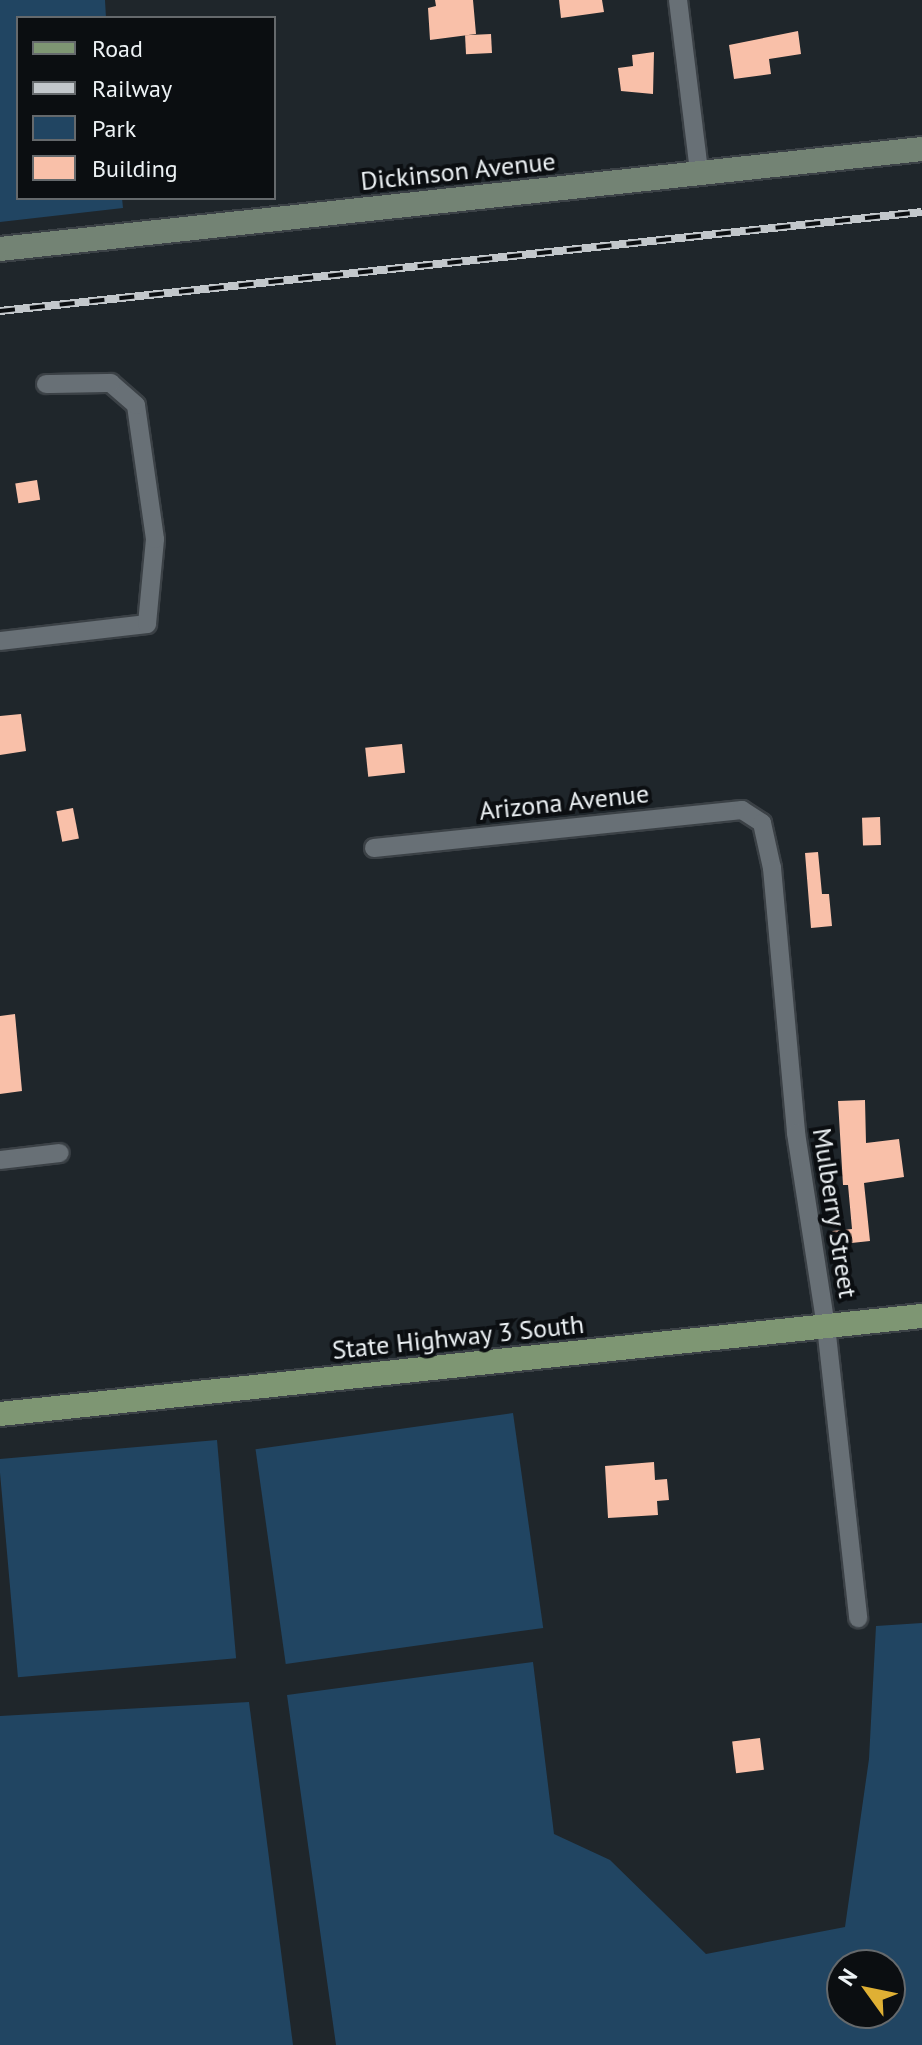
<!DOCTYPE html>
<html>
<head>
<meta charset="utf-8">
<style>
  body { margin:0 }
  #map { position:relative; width:922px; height:2045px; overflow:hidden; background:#1f262b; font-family:"PT Sans",sans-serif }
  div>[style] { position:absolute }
  .green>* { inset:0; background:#214562; transform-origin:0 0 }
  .building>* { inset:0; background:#f9c0a9; transform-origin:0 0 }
  .roads { filter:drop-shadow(2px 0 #3b4146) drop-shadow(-2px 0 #3b4146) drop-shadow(0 2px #3b4146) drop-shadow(0 -2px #3b4146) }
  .street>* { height:18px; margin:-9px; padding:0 9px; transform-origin:9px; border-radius:9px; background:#687076 }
  .secondary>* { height:24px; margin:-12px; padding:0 12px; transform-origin:12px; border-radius:12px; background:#738374 }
  .primary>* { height:24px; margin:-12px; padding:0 12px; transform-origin:12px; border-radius:12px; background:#7e9673 }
  .rail>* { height:8px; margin-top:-4px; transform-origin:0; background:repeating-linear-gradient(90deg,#0b0e11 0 15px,#c2c7cb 0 30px); box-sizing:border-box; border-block:2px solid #c2c7cb }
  span { translate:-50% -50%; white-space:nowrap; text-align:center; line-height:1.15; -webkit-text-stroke:8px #0b0e11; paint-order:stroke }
  .street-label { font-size:26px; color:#edf2f5 }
  .legend { position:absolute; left:16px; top:16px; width:260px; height:184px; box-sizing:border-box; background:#0b0e11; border:2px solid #65696c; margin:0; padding:10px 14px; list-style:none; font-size:24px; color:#edf2f5 }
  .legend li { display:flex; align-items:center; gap:16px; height:40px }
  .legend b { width:40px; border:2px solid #65696c }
  .north { position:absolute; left:826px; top:1949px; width:80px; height:80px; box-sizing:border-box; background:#0b0e11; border:2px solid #65696c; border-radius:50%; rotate:303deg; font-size:22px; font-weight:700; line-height:32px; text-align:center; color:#edf2f5 }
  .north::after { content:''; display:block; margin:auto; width:28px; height:36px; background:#dfb034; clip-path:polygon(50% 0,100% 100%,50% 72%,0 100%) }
</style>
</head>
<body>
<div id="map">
  <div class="green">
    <i style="clip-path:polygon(0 0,105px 0,106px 18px,18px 18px,18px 198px,122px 198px,123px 208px,0 222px)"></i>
    <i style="left:513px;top:1413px;width:217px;height:260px;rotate:82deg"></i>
    <i style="left:217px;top:1440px;width:219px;height:219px;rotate:85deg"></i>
    <i style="clip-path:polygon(evenodd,922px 1623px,922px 2045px,336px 2045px,287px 1695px,533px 1662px,554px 1834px,610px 1860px,706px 1954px,845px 1927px,869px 1759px,876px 1626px,922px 1623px,842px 1965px,890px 1965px,890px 2013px,842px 2013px,842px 1965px)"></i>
    <i style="clip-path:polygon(249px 1702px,293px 2045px,0 2045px,0 1716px)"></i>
  </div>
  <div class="building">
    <i style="clip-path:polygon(435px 0,473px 0,476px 34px,430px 40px,428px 8px,436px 6px)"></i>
    <i style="clip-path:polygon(559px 0,602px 0,604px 12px,561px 18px)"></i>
    <i style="clip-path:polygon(798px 31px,801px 54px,769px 59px,771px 74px,734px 79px,729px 45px)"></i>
    <i style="left:491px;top:34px;width:19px;height:26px;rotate:87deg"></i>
    <i style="clip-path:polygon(654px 52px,653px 94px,621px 91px,618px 68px,633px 66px,632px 55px)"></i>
    <i style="left:37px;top:480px;width:20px;height:22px;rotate:81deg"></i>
    <i style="clip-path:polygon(21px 714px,26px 751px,0 755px,0 716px)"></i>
    <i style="left:402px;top:744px;width:29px;height:37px;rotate:84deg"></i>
    <i style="left:73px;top:808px;width:31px;height:17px;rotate:79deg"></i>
    <i style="left:880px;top:817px;width:28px;height:18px;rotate:88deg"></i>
    <i style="clip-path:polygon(818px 852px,822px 894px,829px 894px,832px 926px,811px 928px,805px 853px)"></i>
    <i style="clip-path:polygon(15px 1014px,22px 1091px,0 1094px,0 1016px)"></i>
    <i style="clip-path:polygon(865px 1100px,866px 1143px,899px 1139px,904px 1177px,864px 1183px,870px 1241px,833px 1245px,832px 1231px,852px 1229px,848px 1185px,843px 1185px,838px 1101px)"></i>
    <i style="clip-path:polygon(654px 1462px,655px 1480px,667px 1479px,669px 1500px,657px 1501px,658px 1515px,608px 1518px,605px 1466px)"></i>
    <i style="left:760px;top:1738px;width:32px;height:28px;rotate:83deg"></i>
  </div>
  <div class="roads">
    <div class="street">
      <i style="left:678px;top:0;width:173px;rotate:83deg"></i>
      <i style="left:0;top:641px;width:148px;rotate:-6.6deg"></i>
      <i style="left:147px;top:624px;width:85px;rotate:-84.6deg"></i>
      <i style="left:155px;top:539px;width:135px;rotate:-98.1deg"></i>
      <i style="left:136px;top:405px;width:33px;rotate:-139deg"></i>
      <i style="left:111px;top:383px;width:65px;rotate:179.1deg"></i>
      <i style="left:374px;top:848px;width:370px;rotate:-5.9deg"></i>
      <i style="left:742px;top:810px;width:24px;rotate:33deg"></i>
      <i style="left:762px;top:823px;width:46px;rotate:77.5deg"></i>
      <i style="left:772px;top:868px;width:266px;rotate:84.8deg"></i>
      <i style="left:796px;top:1133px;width:195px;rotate:81.2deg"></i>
      <i style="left:826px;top:1326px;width:294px;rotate:83.7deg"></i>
      <i style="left:0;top:1160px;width:60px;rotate:-6.7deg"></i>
    </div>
    <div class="secondary">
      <i style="left:0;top:249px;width:927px;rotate:-6.19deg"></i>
    </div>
    <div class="primary">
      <i style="left:0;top:1414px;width:927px;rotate:-6.07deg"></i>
    </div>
  </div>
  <div class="rail">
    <i style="left:0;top:311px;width:927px;rotate:-6.13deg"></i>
  </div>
  <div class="street-label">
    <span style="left:458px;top:171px;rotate:-6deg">Dickinson Avenue</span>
    <span style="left:564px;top:802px;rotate:-6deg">Arizona Avenue</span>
    <span style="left:835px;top:1213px;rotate:81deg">Mulberry Street</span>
    <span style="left:458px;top:1337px;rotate:-6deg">State Highway 3 South</span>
  </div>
  <ul class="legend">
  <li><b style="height:10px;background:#7e9673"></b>Road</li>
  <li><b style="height:10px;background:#c2c7cb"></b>Railway</li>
  <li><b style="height:22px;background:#214562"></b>Park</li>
  <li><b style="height:22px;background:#f9c0a9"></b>Building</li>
  </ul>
  <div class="north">N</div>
</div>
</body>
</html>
